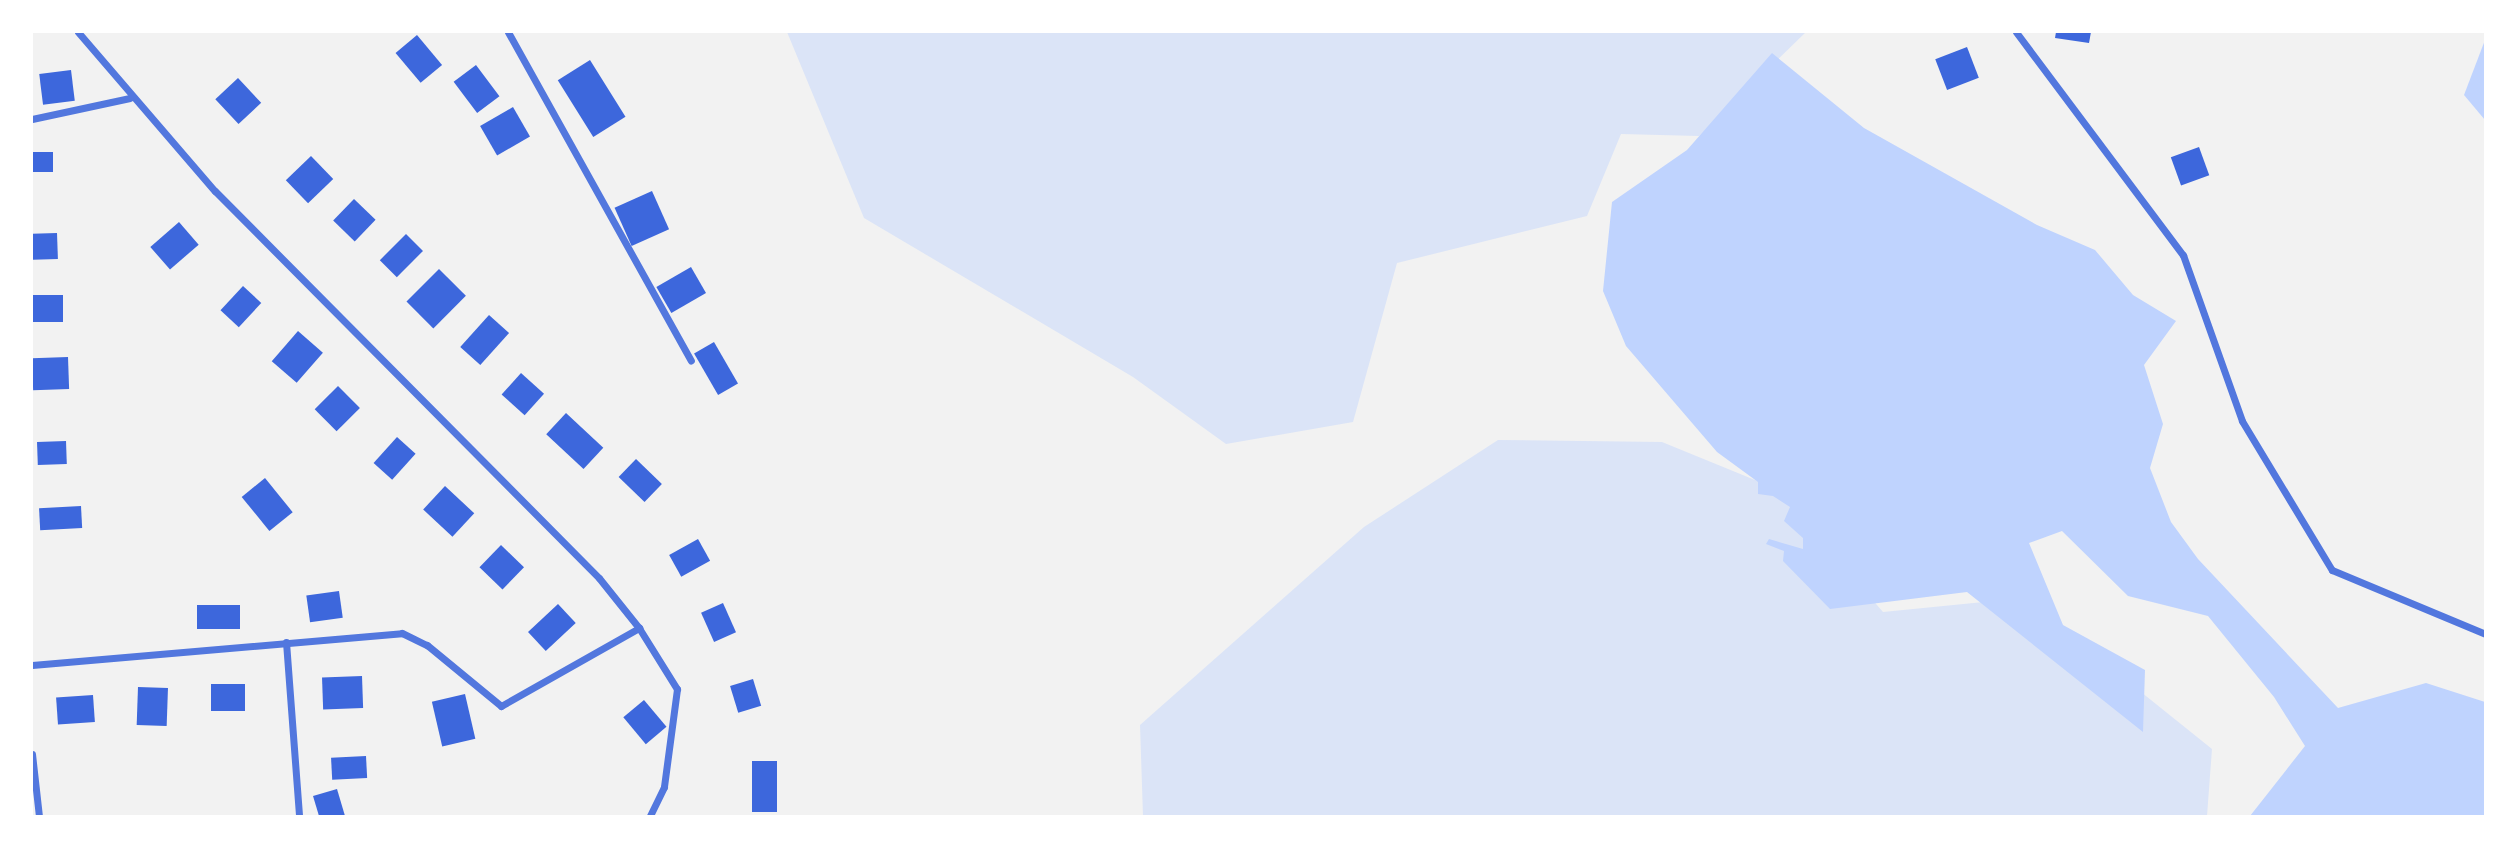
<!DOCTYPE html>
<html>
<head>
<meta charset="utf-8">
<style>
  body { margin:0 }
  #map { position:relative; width:2517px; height:848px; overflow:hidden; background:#f2f2f2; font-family:"Source Sans 3",sans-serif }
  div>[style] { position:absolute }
  .green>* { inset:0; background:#dbe4f7 }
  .water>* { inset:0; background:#bfd3fe }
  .building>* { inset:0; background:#3d67dc; transform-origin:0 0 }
  .minor>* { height:7px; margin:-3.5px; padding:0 3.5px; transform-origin:3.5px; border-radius:3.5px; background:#5277de }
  span { translate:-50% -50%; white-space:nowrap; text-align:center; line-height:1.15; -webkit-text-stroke:5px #fff; paint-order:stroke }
  .frame { position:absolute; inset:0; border:33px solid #fff; pointer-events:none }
</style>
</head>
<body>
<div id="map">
  <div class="green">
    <i style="clip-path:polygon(787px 32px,1806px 32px,1699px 136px,1621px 134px,1587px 216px,1397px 263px,1353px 422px,1226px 444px,1133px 377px,864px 218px)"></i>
    <i style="clip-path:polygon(1498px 440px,1662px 442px,1777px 489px,1883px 612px,2024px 598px,2212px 749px,2207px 816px,1143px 816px,1140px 725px,1364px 527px)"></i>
  </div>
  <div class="water">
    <i style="clip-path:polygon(2485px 40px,2485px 120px,2464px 95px)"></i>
    <i style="clip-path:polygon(1772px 53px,1864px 128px,2037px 225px,2095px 250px,2133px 295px,2176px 321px,2144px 365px,2163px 424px,2150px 468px,2171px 522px,2198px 559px,2338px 708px,2426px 683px,2485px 702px,2485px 816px,2250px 816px,2305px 746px,2274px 697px,2208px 616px,2128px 596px,2062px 531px,2029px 543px,2063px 625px,2145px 670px,2143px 732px,1967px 592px,1830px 609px,1783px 561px,1784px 551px,1766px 544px,1769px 539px,1803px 549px,1803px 538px,1784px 521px,1790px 507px,1773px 496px,1758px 494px,1758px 482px,1717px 452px,1626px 346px,1603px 291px,1612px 202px,1687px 150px)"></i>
  </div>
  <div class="building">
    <i style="clip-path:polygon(2056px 32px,2091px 32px,2089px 43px,2055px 38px)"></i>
    <i style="left:417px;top:35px;width:39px;height:28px;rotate:50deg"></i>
    <i style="left:1967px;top:47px;width:33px;height:34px;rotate:69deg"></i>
    <i style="left:590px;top:60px;width:67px;height:38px;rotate:58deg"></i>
    <i style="left:476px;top:65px;width:39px;height:28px;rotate:53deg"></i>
    <i style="left:71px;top:70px;width:31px;height:32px;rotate:83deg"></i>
    <i style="left:238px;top:78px;width:34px;height:31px;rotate:47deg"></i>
    <i style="left:513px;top:107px;width:34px;height:38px;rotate:60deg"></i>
    <i style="left:2199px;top:147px;width:30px;height:30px;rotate:70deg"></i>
    <i style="left:32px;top:152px;width:21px;height:20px"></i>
    <i style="left:311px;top:156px;width:32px;height:35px;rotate:46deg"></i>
    <i style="left:652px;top:191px;width:42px;height:41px;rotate:66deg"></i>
    <i style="left:354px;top:199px;width:30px;height:30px;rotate:44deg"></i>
    <i style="left:179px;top:222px;width:30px;height:38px;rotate:49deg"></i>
    <i style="left:57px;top:233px;width:26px;height:25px;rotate:88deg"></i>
    <i style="left:406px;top:234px;width:24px;height:37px;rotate:45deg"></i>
    <i style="left:691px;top:267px;width:30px;height:40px;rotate:60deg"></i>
    <i style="left:439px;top:269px;width:38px;height:46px;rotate:45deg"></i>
    <i style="left:243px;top:286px;width:25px;height:33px;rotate:43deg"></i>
    <i style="left:63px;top:295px;width:27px;height:31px;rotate:90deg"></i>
    <i style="left:489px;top:315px;width:27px;height:43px;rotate:42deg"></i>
    <i style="left:298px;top:331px;width:33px;height:40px;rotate:41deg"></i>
    <i style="left:714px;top:342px;width:48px;height:23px;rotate:60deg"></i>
    <i style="left:68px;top:357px;width:32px;height:36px;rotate:88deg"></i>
    <i style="left:521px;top:373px;width:31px;height:29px;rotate:42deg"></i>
    <i style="left:338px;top:386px;width:31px;height:33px;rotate:45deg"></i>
    <i style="left:566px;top:413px;width:51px;height:29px;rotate:43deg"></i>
    <i style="left:397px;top:437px;width:25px;height:35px;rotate:42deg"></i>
    <i style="left:66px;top:441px;width:23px;height:29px;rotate:88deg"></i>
    <i style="left:636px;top:459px;width:36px;height:25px;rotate:44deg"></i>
    <i style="left:265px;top:478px;width:44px;height:30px;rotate:51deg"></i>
    <i style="left:445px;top:486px;width:40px;height:32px;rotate:43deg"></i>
    <i style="left:81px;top:506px;width:22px;height:42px;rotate:87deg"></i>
    <i style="left:698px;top:539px;width:25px;height:33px;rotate:61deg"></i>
    <i style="left:501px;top:545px;width:32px;height:31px;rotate:44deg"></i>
    <i style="left:339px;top:591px;width:27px;height:33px;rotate:82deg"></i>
    <i style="left:723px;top:603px;width:32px;height:24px;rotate:66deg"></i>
    <i style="left:558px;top:604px;width:26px;height:41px;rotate:47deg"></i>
    <i style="left:197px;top:605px;width:43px;height:24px"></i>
    <i style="left:362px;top:676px;width:32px;height:40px;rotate:88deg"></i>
    <i style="left:753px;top:679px;width:28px;height:24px;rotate:73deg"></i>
    <i style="left:245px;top:684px;width:27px;height:34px;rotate:90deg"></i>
    <i style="left:138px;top:687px;width:30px;height:38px;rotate:2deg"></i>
    <i style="left:465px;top:694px;width:46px;height:34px;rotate:77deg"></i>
    <i style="left:93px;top:695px;width:27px;height:37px;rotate:86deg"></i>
    <i style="left:644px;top:700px;width:35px;height:27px;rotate:50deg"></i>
    <i style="left:366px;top:756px;width:22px;height:35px;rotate:87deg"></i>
    <i style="left:752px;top:761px;width:25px;height:51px"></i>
    <i style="clip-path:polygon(337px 789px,345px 816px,319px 816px,313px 796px)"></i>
  </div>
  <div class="minor">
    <i style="left:78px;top:32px;width:210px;rotate:49.3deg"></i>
    <i style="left:215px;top:191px;width:545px;rotate:45.22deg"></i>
    <i style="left:599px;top:578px;width:64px;rotate:51.3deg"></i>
    <i style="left:639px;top:628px;width:72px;rotate:58.1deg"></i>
    <i style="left:677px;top:689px;width:99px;rotate:97.6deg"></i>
    <i style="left:664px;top:787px;width:32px;rotate:116deg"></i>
    <i style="left:508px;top:32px;width:376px;rotate:60.9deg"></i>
    <i style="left:2016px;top:32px;width:279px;rotate:53.2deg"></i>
    <i style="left:2183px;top:255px;width:176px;rotate:70.4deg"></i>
    <i style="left:2242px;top:421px;width:174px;rotate:58.9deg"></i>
    <i style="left:2332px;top:570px;width:167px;rotate:22.6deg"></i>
    <i style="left:32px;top:119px;width:100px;rotate:-12.1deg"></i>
    <i style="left:286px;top:642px;width:174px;rotate:85.7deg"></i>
    <i style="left:32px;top:665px;width:371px;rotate:-4.9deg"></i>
    <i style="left:402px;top:633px;width:28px;rotate:26deg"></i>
    <i style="left:427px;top:645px;width:96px;rotate:39.5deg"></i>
    <i style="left:501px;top:706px;width:159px;rotate:-29.5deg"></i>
    <i style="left:32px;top:754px;width:62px;rotate:83.6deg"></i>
  </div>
  <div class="frame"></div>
</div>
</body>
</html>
